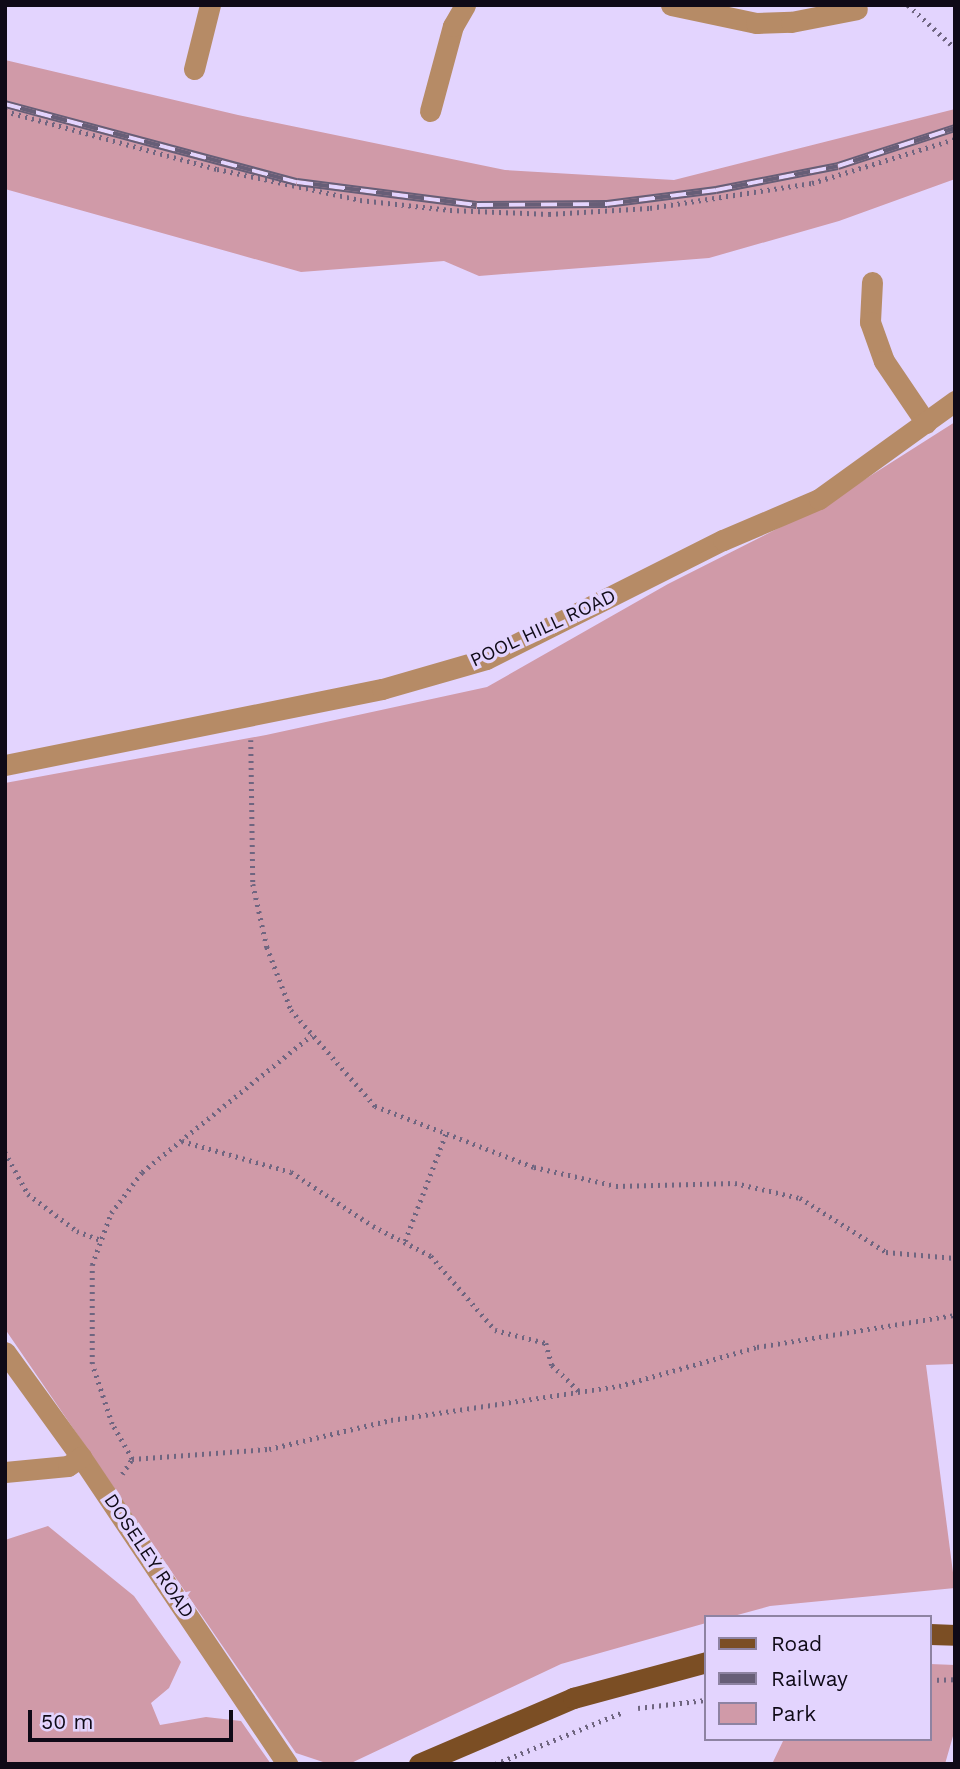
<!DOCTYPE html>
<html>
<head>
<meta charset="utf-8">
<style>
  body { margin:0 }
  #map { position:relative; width:960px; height:1769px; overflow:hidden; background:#e3d4fe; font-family:"Work Sans",sans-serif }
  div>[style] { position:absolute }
  .green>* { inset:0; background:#d09aa8 }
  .path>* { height:4.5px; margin-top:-2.25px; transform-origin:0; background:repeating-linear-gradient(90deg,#6f6580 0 2px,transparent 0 7px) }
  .minor>* { height:21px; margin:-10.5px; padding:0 10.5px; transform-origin:10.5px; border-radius:10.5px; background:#b68b66 }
  .major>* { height:21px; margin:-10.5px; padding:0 10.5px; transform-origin:10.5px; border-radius:10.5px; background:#7b4e24 }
  .rail>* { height:8px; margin-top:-4px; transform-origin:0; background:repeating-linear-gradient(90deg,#e3d4fe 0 16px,#675e77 0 32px); box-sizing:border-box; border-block:2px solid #675e77 }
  span { translate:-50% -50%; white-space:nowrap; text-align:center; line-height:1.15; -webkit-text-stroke:7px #e3d4fe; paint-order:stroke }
  .street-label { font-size:19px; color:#0f0a17 }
  .frame { position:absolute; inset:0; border:7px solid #0f0a17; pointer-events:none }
  .legend { position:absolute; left:704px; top:1615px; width:228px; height:126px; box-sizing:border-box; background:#e3d4fe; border:2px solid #8e83a2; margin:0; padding:9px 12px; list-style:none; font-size:21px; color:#0f0a17 }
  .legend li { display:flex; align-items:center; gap:14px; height:35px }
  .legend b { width:35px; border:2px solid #8e83a2 }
  .scale { position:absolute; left:28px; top:1710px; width:205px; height:32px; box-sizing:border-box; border:4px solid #0f0a17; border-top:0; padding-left:9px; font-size:21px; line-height:24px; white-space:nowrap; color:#0f0a17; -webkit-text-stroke:5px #e3d4fe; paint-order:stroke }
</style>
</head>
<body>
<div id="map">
  <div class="green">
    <i style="clip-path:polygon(5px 60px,238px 115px,505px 170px,674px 180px,955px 109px,955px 179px,839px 221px,709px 258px,479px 276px,444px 261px,301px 272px,5px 189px)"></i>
    <i style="clip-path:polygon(955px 422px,955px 1364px,926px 1365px,955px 1588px,770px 1606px,730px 1617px,706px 1617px,706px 1623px,561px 1664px,349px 1764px,329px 1764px,296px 1753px,5px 1329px,5px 783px,266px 735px,487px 687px,668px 584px,826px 504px)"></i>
    <i style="clip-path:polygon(48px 1526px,134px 1596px,181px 1662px,169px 1688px,151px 1703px,160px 1725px,206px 1717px,241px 1721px,271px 1764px,5px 1764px,5px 1540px)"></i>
    <i style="clip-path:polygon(930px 1664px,955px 1665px,955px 1729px,945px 1764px,772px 1764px,784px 1739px,930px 1739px)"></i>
  </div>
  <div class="path">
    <i style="left:908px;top:5px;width:64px;rotate:42.5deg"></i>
    <i style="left:5px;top:111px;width:220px;rotate:15.3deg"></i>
    <i style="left:217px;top:169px;width:146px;rotate:12.2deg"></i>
    <i style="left:360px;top:200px;width:91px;rotate:6.3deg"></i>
    <i style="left:450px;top:210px;width:99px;rotate:2.3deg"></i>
    <i style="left:549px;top:214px;width:101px;rotate:-3.4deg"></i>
    <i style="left:650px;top:208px;width:164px;rotate:-8.8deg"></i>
    <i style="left:812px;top:183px;width:150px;rotate:-17.1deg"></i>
    <i style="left:251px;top:740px;width:144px;rotate:89.2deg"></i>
    <i style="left:253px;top:884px;width:65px;rotate:77.5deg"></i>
    <i style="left:267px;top:947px;width:67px;rotate:69.1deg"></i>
    <i style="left:291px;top:1010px;width:128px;rotate:48.8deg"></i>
    <i style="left:375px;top:1106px;width:170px;rotate:21deg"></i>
    <i style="left:534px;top:1167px;width:84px;rotate:13deg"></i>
    <i style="left:616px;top:1186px;width:119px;rotate:-1.4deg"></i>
    <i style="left:735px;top:1183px;width:67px;rotate:13deg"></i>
    <i style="left:800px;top:1198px;width:102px;rotate:32.1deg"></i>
    <i style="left:886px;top:1252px;width:69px;rotate:5deg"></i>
    <i style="left:182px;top:1141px;width:113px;rotate:15.9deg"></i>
    <i style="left:291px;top:1172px;width:98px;rotate:33.4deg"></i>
    <i style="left:373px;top:1226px;width:65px;rotate:27.3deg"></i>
    <i style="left:431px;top:1256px;width:98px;rotate:49.1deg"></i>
    <i style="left:495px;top:1330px;width:53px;rotate:14.3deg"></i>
    <i style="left:546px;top:1343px;width:23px;rotate:75deg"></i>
    <i style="left:552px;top:1365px;width:37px;rotate:44deg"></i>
    <i style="left:5px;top:1152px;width:48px;rotate:61.3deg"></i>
    <i style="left:28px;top:1194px;width:61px;rotate:37.1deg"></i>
    <i style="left:77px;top:1231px;width:25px;rotate:21deg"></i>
    <i style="left:405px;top:1241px;width:116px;rotate:-69.2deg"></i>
    <i style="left:132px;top:1459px;width:40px;rotate:-119.7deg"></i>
    <i style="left:112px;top:1424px;width:63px;rotate:-108.4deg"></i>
    <i style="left:92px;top:1364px;width:99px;rotate:-90deg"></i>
    <i style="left:92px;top:1265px;width:55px;rotate:-69.9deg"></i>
    <i style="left:111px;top:1213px;width:51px;rotate:-52.9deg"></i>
    <i style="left:142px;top:1172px;width:218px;rotate:-38.9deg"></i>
    <i style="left:122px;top:1474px;width:18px;rotate:-56deg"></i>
    <i style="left:132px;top:1459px;width:137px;rotate:-4.2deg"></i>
    <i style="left:269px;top:1449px;width:125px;rotate:-13.4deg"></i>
    <i style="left:391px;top:1420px;width:231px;rotate:-8.5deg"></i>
    <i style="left:619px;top:1386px;width:143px;rotate:-15.8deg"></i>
    <i style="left:757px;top:1347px;width:201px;rotate:-9.2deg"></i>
    <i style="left:930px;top:1680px;width:25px;rotate:-2deg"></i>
    <i style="left:638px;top:1708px;width:68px;rotate:-6.7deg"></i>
    <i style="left:495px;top:1764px;width:138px;rotate:-22.1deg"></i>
  </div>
  <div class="minor">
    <i style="left:671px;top:5px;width:87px;rotate:12deg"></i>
    <i style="left:756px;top:23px;width:35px;rotate:-2deg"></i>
    <i style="left:791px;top:22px;width:67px;rotate:-11.1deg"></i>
    <i style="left:194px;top:69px;width:66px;rotate:-76deg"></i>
    <i style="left:430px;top:111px;width:88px;rotate:-74.9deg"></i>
    <i style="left:453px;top:26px;width:24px;rotate:-60deg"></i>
    <i style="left:872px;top:282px;width:40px;rotate:92.9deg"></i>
    <i style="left:870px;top:322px;width:41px;rotate:70.3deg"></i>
    <i style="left:884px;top:361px;width:75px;rotate:55.9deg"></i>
    <i style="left:5px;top:765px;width:385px;rotate:-11.4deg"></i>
    <i style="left:382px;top:689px;width:108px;rotate:-16.1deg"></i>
    <i style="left:486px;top:659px;width:265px;rotate:-26.7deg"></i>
    <i style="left:723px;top:540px;width:104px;rotate:-23.1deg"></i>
    <i style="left:819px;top:499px;width:168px;rotate:-35.8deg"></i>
    <i style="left:5px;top:1352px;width:130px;rotate:54.1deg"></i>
    <i style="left:81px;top:1457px;width:370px;rotate:56.1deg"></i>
    <i style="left:5px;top:1472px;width:63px;rotate:-5.4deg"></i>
    <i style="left:68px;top:1466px;width:16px;rotate:-35deg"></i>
  </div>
  <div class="major">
    <i style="left:930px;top:1634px;width:25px;rotate:2deg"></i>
    <i style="left:419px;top:1764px;width:168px;rotate:-23.2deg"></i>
    <i style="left:573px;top:1698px;width:138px;rotate:-15.1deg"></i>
  </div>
  <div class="rail">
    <i style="left:5px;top:104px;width:302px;rotate:15deg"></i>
    <i style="left:297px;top:182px;width:181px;rotate:7.3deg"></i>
    <i style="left:477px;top:205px;width:130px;rotate:-0.4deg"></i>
    <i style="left:607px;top:204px;width:110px;rotate:-7.3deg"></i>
    <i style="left:716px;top:190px;width:124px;rotate:-11.1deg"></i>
    <i style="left:838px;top:166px;width:123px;rotate:-18deg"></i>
  </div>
  <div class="street-label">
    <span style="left:543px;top:628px;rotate:-25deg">POOL HILL ROAD</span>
    <span style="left:149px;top:1556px;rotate:56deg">DOSELEY ROAD</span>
  </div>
  <div class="frame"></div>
  <ul class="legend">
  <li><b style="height:9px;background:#7b4e24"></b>Road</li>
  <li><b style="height:9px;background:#675e77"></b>Railway</li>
  <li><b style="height:19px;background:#d09aa8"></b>Park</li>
  </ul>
  <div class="scale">50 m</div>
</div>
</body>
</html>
